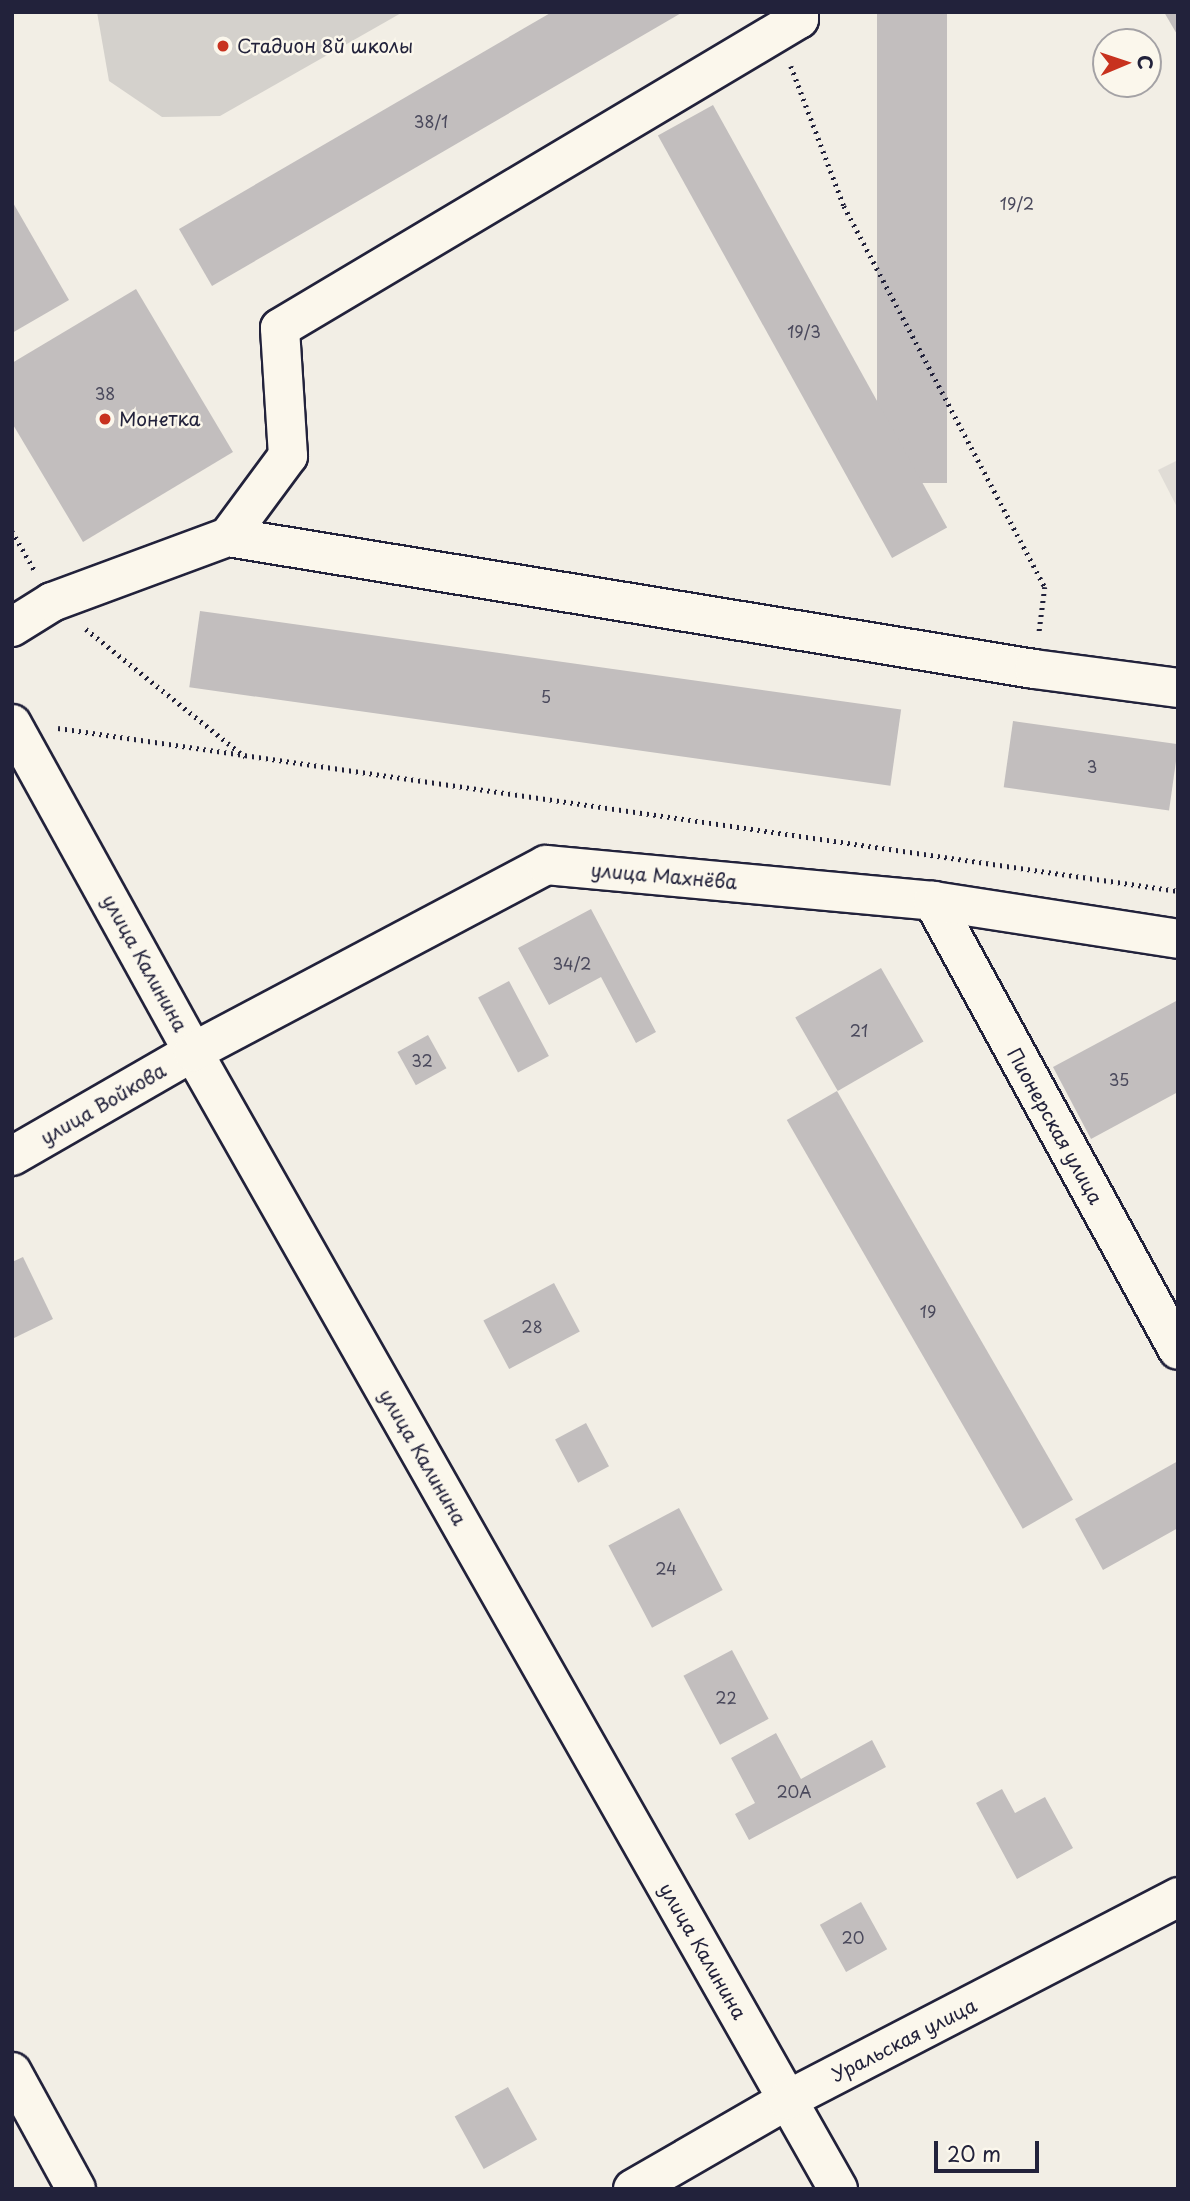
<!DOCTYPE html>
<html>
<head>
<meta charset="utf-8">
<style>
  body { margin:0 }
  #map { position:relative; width:1190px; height:2201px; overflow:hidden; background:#f2eee5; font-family:"Playpen Sans",sans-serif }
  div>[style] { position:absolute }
  .built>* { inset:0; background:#e0dcd6 }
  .green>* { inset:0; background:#d4d1cc }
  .building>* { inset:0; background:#c2bebe; transform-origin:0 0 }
  .path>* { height:4.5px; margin-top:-2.25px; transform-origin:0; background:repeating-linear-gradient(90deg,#22223b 0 2px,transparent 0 7px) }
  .roads { filter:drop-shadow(2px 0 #22223b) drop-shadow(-2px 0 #22223b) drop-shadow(0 2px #22223b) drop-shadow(0 -2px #22223b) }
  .minor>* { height:38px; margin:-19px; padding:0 19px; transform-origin:19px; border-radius:19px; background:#fbf7ec }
  .dots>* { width:19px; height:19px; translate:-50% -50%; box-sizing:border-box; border:4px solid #fbf7ec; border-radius:50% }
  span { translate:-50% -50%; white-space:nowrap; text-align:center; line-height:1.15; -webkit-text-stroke:5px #fbf7ec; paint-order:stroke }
  .number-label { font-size:16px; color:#4a495c }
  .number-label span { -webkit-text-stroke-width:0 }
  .poi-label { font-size:19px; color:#22223b }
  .left { translate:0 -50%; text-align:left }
  .street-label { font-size:19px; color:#22223b }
  .frame { position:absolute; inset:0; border:14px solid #22223b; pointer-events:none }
  .north { position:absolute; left:1092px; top:28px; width:70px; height:70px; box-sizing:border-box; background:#fbf7ec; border:2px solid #a4a2a5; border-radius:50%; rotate:88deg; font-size:19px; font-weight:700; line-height:28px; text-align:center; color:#22223b }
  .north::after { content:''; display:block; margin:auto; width:24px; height:32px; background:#c8321e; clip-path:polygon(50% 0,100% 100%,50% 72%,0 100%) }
  .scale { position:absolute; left:934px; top:2141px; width:105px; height:32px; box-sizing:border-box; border:4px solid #22223b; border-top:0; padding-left:9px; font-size:21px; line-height:24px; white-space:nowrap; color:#22223b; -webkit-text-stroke:5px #fbf7ec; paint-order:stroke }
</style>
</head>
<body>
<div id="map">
  <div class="built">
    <i style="clip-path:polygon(1178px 460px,1178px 509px,1158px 470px)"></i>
  </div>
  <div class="green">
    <i style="clip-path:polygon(97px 12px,403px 12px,220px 116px,162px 117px,109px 81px)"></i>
  </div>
  <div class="building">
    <i style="clip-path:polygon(552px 12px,683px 12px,212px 286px,179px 229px)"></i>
    <i style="left:877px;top:12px;width:70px;height:471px"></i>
    <i style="clip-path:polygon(1164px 12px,1178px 12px,1178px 36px)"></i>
    <i style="left:713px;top:105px;width:483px;height:63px;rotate:61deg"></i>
    <i style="clip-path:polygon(12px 201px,69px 300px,12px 333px)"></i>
    <i style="clip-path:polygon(136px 289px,233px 452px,83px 542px,12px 423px,12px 363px)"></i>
    <i style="left:200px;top:611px;width:708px;height:77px;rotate:8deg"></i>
    <i style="left:1013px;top:721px;width:167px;height:67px;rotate:8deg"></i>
    <i style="clip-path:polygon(591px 909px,656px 1032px,636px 1043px,601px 977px,549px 1005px,518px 948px)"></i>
    <i style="left:881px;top:968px;width:85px;height:99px;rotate:60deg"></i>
    <i style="left:509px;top:981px;width:85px;height:35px;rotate:62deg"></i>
    <i style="clip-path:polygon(1178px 1000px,1178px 1092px,1091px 1139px,1053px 1067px)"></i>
    <i style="left:428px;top:1035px;width:38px;height:35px;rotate:61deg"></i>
    <i style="left:837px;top:1091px;width:472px;height:58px;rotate:60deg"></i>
    <i style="clip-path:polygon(23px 1257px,53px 1319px,12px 1339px,12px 1262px)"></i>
    <i style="left:554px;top:1283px;width:55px;height:80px;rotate:62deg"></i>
    <i style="left:586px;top:1423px;width:49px;height:35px;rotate:62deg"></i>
    <i style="clip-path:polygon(1178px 1461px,1178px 1528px,1103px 1570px,1075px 1519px)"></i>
    <i style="left:679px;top:1508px;width:93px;height:80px;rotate:62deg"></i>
    <i style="left:732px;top:1650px;width:78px;height:55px;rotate:62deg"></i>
    <i style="clip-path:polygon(776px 1733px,801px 1779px,872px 1740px,886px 1767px,749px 1840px,735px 1814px,755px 1803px,731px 1758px)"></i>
    <i style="clip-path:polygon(1002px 1789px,1015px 1813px,1045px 1797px,1073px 1848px,1017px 1879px,976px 1803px)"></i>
    <i style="left:861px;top:1902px;width:54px;height:47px;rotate:61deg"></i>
    <i style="left:508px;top:2087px;width:60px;height:61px;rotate:61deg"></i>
  </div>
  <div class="path">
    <i style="left:791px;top:66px;width:150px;rotate:69.3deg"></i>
    <i style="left:844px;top:206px;width:431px;rotate:62.2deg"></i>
    <i style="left:1045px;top:587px;width:47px;rotate:97.3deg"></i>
    <i style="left:12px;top:531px;width:46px;rotate:60.1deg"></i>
    <i style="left:86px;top:629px;width:204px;rotate:38.8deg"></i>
    <i style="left:58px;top:728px;width:1132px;rotate:8.28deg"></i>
  </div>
  <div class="roads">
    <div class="minor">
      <i style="left:228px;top:537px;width:817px;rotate:9.3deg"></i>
      <i style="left:1034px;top:669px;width:145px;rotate:7.5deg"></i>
      <i style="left:12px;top:627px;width:47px;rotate:-32deg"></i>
      <i style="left:52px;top:602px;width:188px;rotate:-20.3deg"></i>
      <i style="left:228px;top:537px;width:101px;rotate:-53.5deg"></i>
      <i style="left:288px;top:456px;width:128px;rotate:-93.6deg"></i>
      <i style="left:280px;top:328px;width:604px;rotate:-30.77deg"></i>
      <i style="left:799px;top:19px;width:7px;rotate:-90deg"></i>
      <i style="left:12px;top:724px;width:375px;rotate:61.1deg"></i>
      <i style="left:193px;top:1052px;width:1307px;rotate:60.43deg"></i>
      <i style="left:933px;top:901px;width:511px;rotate:61.38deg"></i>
      <i style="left:12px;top:1156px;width:209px;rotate:-29.9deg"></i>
      <i style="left:193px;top:1052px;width:399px;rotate:-27.9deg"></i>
      <i style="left:546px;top:865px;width:389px;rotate:5.3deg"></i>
      <i style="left:933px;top:901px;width:248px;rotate:8.8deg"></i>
      <i style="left:12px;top:2072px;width:133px;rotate:61.3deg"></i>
      <i style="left:633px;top:2189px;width:178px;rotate:-30deg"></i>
      <i style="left:787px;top:2100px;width:441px;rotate:-27.4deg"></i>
    </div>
  </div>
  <div class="dots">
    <i style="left:223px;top:46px;background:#c8321e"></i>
    <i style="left:105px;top:419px;background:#c8321e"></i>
  </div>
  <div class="number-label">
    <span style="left:431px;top:121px">38/1</span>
    <span style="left:1017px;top:203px">19/2</span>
    <span style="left:804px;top:331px">19/3</span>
    <span style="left:105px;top:393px">38</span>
    <span style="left:546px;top:696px">5</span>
    <span style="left:1092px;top:766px">3</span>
    <span style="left:572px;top:963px">34/2</span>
    <span style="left:859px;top:1030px">21</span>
    <span style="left:422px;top:1060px">32</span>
    <span style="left:1119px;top:1079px">35</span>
    <span style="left:928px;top:1311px">19</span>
    <span style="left:532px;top:1326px">28</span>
    <span style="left:666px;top:1568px">24</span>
    <span style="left:726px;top:1697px">22</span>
    <span style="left:794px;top:1791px">20А</span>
    <span style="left:853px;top:1937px">20</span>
  </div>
  <div class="poi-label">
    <span class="left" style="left:237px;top:46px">Стадион 8й школы</span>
    <span class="left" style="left:119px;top:419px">Монетка</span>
  </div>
  <div class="street-label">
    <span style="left:664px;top:876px;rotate:5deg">улица Махнёва</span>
    <span style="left:145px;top:963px;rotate:61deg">улица Калинина</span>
    <span style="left:103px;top:1104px;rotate:-30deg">улица Войкова</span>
    <span style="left:1055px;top:1126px;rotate:61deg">Пионерская улица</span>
    <span style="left:423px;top:1457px;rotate:60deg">улица Калинина</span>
    <span style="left:703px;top:1951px;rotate:60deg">улица Калинина</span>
    <span style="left:904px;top:2040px;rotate:-27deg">Уральская улица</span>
  </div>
  <div class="frame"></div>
  <div class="north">С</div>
  <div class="scale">20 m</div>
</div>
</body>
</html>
